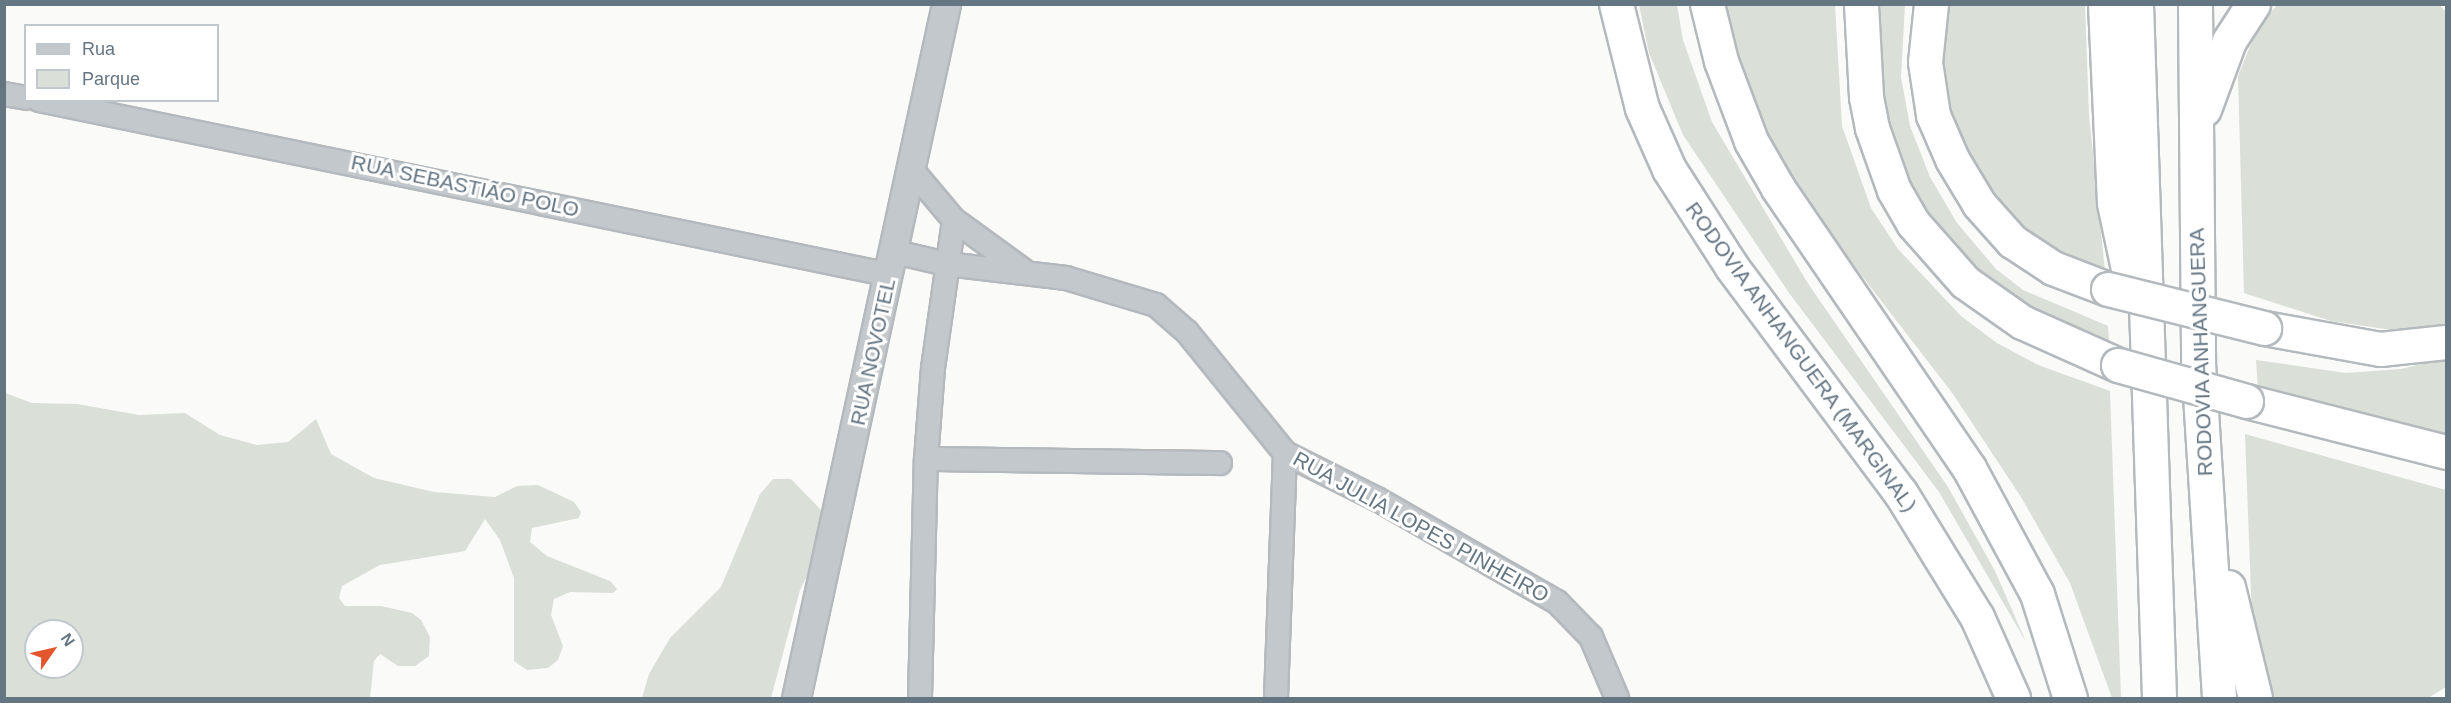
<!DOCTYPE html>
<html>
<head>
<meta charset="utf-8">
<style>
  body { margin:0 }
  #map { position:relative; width:2451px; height:703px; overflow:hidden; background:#fafaf8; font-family:Arial,sans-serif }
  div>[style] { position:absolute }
  .green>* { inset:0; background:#dadfd7 }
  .roads { filter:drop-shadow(2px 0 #b4b9bd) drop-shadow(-2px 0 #b4b9bd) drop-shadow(0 2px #b4b9bd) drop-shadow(0 -2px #b4b9bd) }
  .minor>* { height:22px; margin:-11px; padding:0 11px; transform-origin:11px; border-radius:11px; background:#c3c8cc }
  .tertiary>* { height:27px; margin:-13.5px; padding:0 13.5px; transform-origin:13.5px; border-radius:13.5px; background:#c3c8cc }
  .trunk>* { height:33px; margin:-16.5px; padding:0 16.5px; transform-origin:16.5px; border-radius:16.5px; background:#fff }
  .motorway>* { height:33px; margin:-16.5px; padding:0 16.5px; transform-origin:16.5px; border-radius:16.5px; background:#fff }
  .bridges { filter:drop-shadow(2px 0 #b4b9bd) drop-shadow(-2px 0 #b4b9bd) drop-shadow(0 2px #b4b9bd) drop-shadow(0 -2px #b4b9bd) }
  .motorway-bridge>* { height:33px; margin:-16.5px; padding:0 16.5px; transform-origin:16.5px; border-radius:16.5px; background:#fff }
  span { translate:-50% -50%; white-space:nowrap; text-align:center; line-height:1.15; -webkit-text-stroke:6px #fff; paint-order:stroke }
  .street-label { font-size:21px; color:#657683 }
  .frame { position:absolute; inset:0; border:6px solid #657683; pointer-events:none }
  .legend { position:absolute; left:24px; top:24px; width:195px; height:78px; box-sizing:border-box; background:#fff; border:2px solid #c1c8cd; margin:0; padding:8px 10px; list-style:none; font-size:18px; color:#657683 }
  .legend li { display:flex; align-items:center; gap:12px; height:30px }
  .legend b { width:30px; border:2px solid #c1c8cd }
  .north { position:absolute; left:24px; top:619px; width:60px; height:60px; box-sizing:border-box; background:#fff; border:2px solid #c1c8cd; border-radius:50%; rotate:56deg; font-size:16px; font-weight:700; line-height:24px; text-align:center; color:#657683 }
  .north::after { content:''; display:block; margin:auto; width:21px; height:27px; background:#e4572e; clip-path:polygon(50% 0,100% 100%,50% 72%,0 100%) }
</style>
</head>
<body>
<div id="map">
  <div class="green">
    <i style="clip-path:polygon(2439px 4px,2446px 12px,2446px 325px,2405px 332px,2331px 321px,2244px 293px,2238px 76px,2257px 29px,2277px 5px)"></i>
    <i style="clip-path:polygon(1639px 5px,1677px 5px,1683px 40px,1712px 122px,1807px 282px,1948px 487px,1995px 571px,2026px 642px,1939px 492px,1789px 293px,1683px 135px,1649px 53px)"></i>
    <i style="clip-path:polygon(1723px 5px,1835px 5px,1842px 126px,1871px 208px,1898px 249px,1961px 316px,1997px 343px,2038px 365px,2110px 391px,2121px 698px,2112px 698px,2070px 583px,2021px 497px,1953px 394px,1815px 215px,1768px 135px,1738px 58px)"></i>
    <i style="clip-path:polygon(1881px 5px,1905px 5px,1901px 77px,1910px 126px,1930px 177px,1957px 223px,1996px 269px,2023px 290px,2108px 326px,2110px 353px,2011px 307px,1938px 236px,1914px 197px,1891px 147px,1877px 64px)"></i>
    <i style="clip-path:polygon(1943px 5px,2085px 5px,2089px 115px,2105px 271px,2059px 256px,2022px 228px,1991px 193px,1966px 155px,1949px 111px,1939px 64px)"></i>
    <i style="clip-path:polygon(2446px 358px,2446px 435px,2258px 389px,2256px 360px,2346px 373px,2401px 369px)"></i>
    <i style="clip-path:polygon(evenodd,5px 393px,32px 403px,77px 404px,139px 415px,185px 413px,220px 435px,257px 445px,288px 442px,316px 419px,331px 454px,374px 478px,434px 492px,495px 497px,517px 486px,538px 485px,574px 502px,581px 512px,579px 518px,532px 528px,530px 542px,547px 556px,610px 581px,617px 589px,613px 593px,570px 592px,554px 599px,551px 615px,563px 646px,558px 660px,548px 668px,527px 670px,514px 661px,514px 578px,500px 540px,485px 519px,465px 551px,380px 565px,342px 586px,339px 598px,345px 606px,381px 606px,412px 613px,421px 620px,430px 637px,429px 656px,415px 666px,398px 666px,380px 654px,374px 661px,370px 698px,5px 698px,5px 393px,36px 631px,72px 631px,72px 667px,36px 667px,36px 631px)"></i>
    <i style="clip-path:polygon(2245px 434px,2446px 490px,2446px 687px,2428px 698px,2269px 698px,2252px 620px)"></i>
    <i style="clip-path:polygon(773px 479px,791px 479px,822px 511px,837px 515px,800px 590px,771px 698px,642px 698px,649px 674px,670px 638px,721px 587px,760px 494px)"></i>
  </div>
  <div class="roads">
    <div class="minor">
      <i style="left:4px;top:94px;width:22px;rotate:10deg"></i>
      <i style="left:39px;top:100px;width:869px;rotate:11.62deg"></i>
      <i style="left:912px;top:170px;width:65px;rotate:50deg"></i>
      <i style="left:954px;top:220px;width:85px;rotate:35.9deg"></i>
      <i style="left:895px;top:252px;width:53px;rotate:13deg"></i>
      <i style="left:947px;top:264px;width:120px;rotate:6.7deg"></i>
      <i style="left:1066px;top:278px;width:94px;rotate:16.7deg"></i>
      <i style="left:1156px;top:305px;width:41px;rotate:41.1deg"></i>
      <i style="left:1187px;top:332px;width:156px;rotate:51deg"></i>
      <i style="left:1285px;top:453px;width:103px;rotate:26.6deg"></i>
      <i style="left:1377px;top:499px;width:207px;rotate:29.8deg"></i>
      <i style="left:1557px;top:602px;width:49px;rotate:45.8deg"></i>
      <i style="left:1591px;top:637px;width:66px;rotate:66.9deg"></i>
      <i style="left:926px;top:459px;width:294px;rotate:0.8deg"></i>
      <i style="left:920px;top:698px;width:239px;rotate:-88.6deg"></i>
      <i style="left:926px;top:459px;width:91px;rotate:-85.6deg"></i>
      <i style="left:933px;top:368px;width:149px;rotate:-81.9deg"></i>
      <i style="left:1276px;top:698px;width:245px;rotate:-87.9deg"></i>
    </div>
    <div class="tertiary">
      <i style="left:796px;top:698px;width:710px;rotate:-77.8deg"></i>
    </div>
    <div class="trunk">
      <i style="left:1616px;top:4px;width:107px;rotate:76deg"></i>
      <i style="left:1642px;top:108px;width:67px;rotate:66.1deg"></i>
      <i style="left:1669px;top:169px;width:117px;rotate:57.3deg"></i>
      <i style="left:1732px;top:267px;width:281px;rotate:53.3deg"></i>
      <i style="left:1900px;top:492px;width:147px;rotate:58.4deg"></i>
      <i style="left:1977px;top:617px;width:89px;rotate:66deg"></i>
    </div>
    <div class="motorway">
      <i style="left:1707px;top:4px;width:59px;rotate:76.2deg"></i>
      <i style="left:1721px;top:61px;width:85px;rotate:69.4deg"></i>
      <i style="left:1751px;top:141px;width:54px;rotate:60.1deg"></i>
      <i style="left:1778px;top:188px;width:339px;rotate:55.7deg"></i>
      <i style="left:1969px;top:468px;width:143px;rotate:61.6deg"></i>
      <i style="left:2037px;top:594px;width:109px;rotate:72.4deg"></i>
      <i style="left:1861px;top:4px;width:93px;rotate:86.9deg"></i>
      <i style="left:1866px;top:97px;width:32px;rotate:79deg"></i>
      <i style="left:1872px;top:128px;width:66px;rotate:70.5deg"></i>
      <i style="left:1894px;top:190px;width:38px;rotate:60deg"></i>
      <i style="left:1913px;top:223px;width:79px;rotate:48.6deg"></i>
      <i style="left:1965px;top:282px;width:70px;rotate:35.1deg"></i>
      <i style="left:2022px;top:322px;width:105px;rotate:24.1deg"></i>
      <i style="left:1931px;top:4px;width:58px;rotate:95.9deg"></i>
      <i style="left:1925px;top:62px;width:54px;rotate:81.4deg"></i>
      <i style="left:1933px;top:115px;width:48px;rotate:66.6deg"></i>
      <i style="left:1952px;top:159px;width:52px;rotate:59deg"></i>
      <i style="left:1979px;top:204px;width:50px;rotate:48.3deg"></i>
      <i style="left:2012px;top:241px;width:49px;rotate:33.4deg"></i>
      <i style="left:2053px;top:268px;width:59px;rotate:20.9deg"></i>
      <i style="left:2105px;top:4px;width:199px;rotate:87.4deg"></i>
      <i style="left:2114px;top:203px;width:82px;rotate:78deg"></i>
      <i style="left:2136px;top:4px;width:694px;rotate:88.1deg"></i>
      <i style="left:2195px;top:4px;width:359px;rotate:89.5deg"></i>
      <i style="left:2198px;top:363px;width:336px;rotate:86.4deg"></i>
      <i style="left:2204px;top:109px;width:72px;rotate:-69.8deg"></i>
      <i style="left:2229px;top:41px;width:44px;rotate:-57deg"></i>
      <i style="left:2264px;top:328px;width:118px;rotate:10.3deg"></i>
      <i style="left:2380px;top:349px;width:66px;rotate:-6.1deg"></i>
      <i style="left:2246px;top:401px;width:206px;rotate:14.3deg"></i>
      <i style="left:2228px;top:587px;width:114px;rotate:76.3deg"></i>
    </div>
  </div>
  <div class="bridges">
    <div class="motorway-bridge">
      <i style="left:2108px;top:289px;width:161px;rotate:14deg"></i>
      <i style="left:2118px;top:365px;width:133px;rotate:15.7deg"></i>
    </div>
  </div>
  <div class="street-label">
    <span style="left:465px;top:186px;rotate:12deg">RUA SEBASTIÃO POLO</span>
    <span style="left:873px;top:352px;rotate:-78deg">RUA NOVOTEL</span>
    <span style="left:2201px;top:352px;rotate:-92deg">RODOVIA ANHANGUERA</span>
    <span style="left:1801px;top:357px;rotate:54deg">RODOVIA ANHANGUERA (MARGINAL)</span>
    <span style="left:1421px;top:527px;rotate:29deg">RUA JULIA LOPES PINHEIRO</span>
  </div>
  <div class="frame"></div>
  <ul class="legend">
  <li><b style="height:8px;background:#c3c8cc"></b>Rua</li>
  <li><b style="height:16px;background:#dadfd7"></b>Parque</li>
  </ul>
  <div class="north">N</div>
</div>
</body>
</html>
